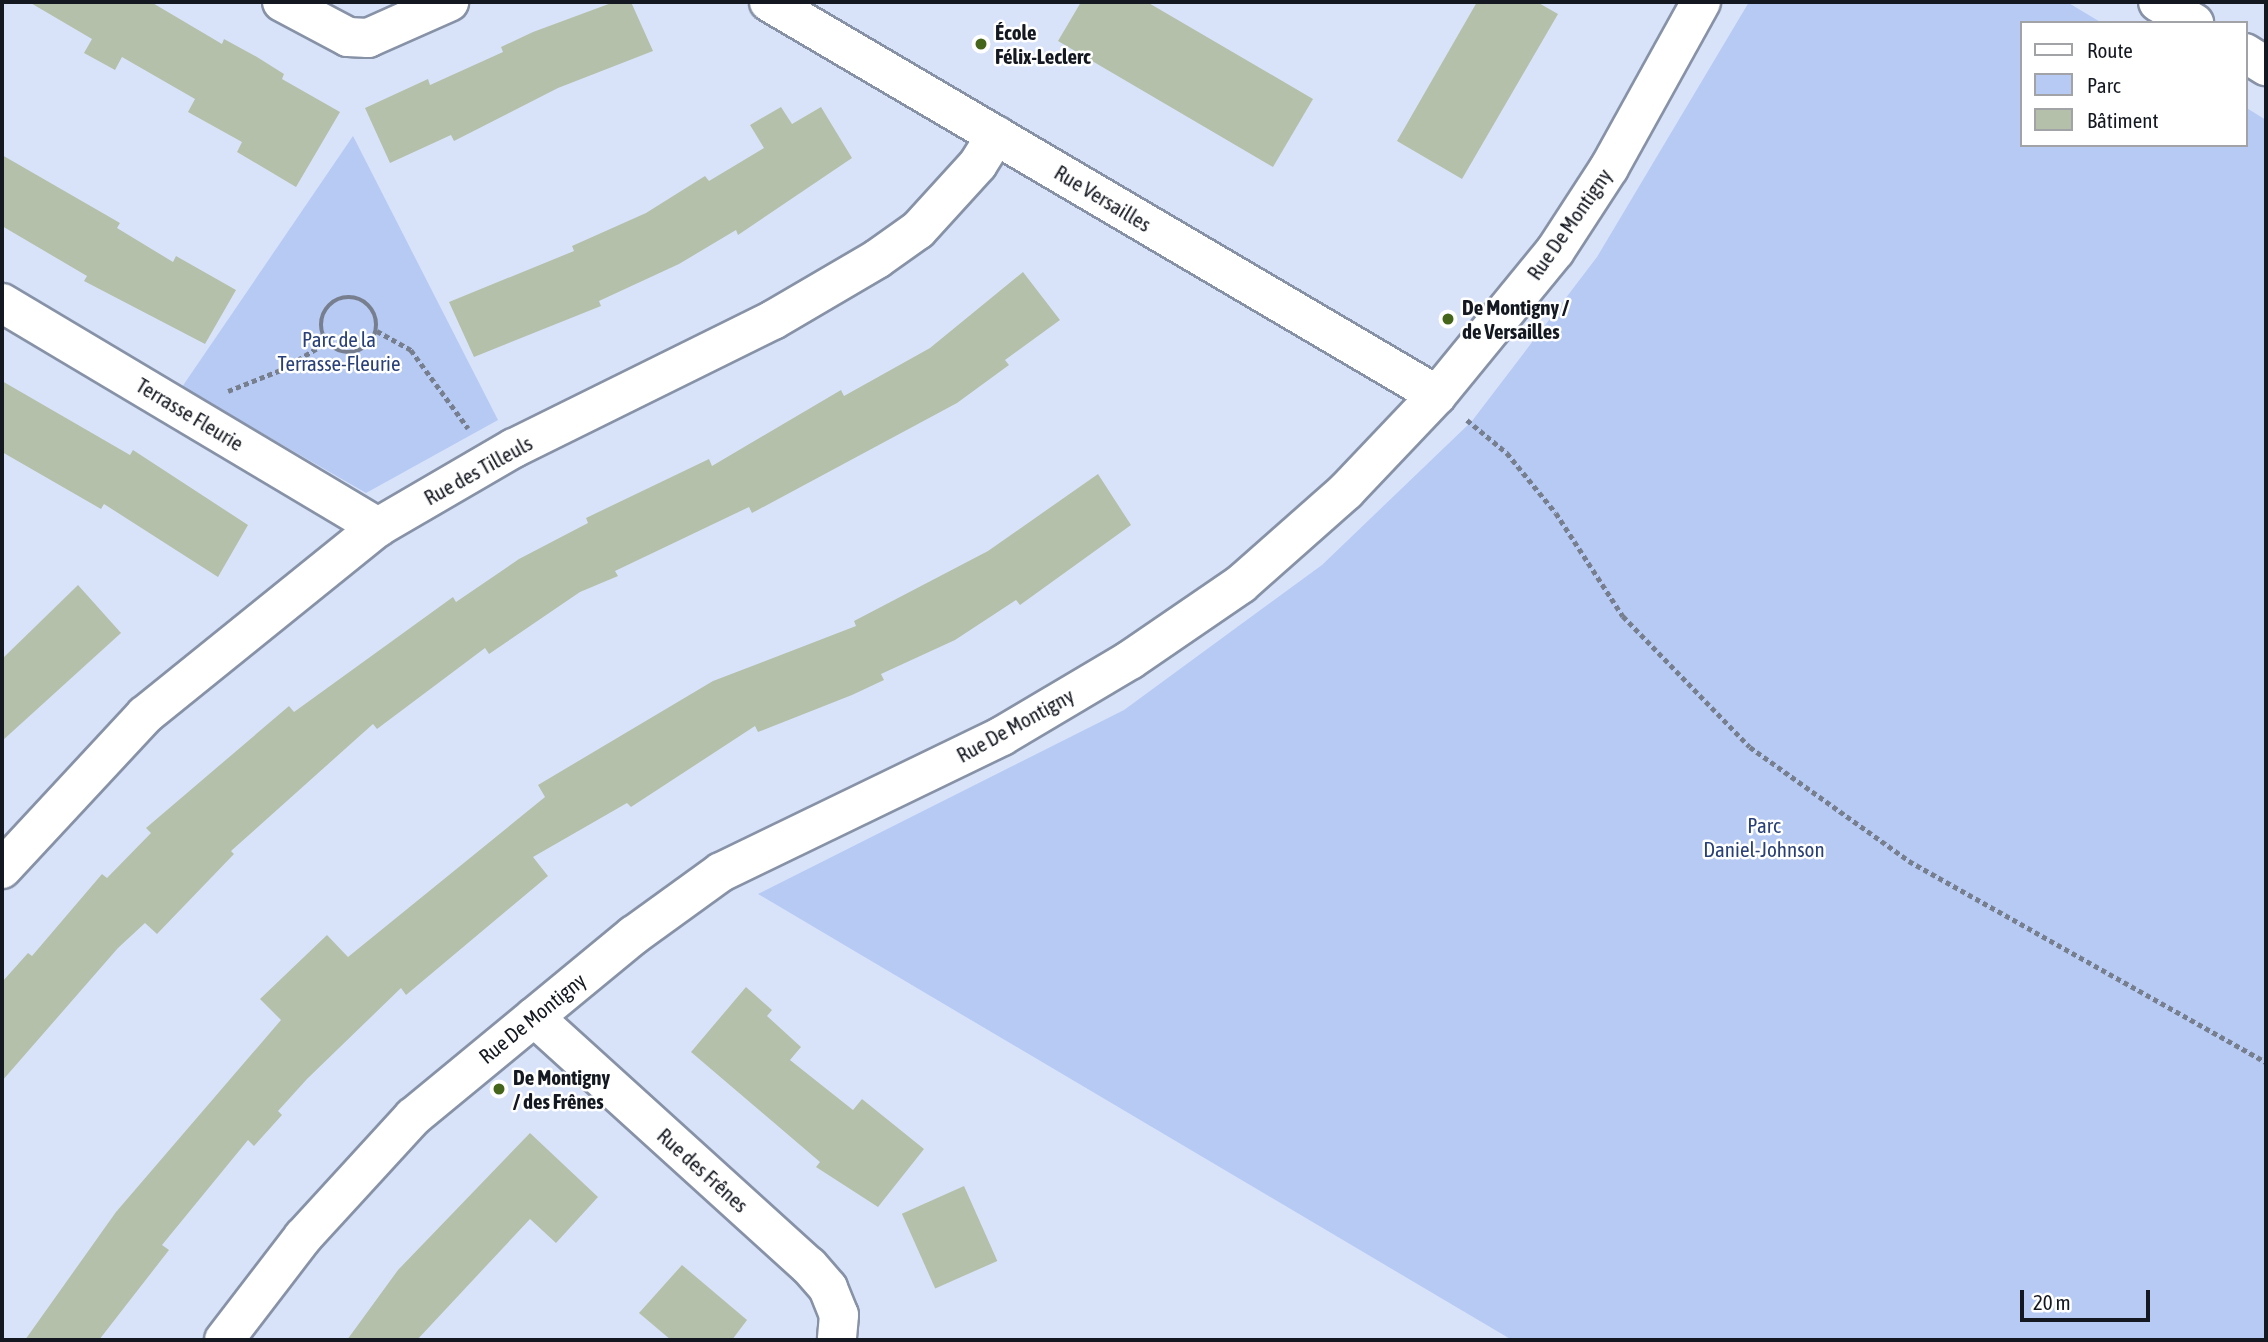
<!DOCTYPE html>
<html>
<head>
<meta charset="utf-8">
<style>
  body { margin:0 }
  #map { position:relative; width:2268px; height:1342px; overflow:hidden; background:#d8e3fa; font-family:"Asap Condensed",sans-serif }
  div>[style] { position:absolute }
  .green>* { inset:0; background:#b6caf4 }
  .building>* { inset:0; background:#b4c0aa; transform-origin:0 0 }
  .path>* { height:4.5px; margin-top:-2.25px; transform-origin:0; background:repeating-linear-gradient(90deg,#777e8e 0 5px,transparent 0 8.5px) }
  .path>.ring { margin:-2.25px; padding:0; box-sizing:content-box; background:none; border:4.5px solid #777e8e; border-radius:50% }
  .roads { filter:drop-shadow(2px 0 #8792a7) drop-shadow(-2px 0 #8792a7) drop-shadow(0 2px #8792a7) drop-shadow(0 -2px #8792a7) }
  .street>* { height:38px; margin:-19px; padding:0 19px; transform-origin:19px; border-radius:19px; background:#fff }
  .secondary>* { height:38px; margin:-19px; padding:0 19px; transform-origin:19px; border-radius:19px; background:#fff }
  .dots>* { width:19px; height:19px; translate:-50% -50%; box-sizing:border-box; border:4px solid #fff; border-radius:50% }
  span { translate:-50% -50%; white-space:nowrap; text-align:center; line-height:1.15; -webkit-text-stroke:5px #fff; paint-order:stroke }
  .poi-label { font-size:21px; color:#141820; font-weight:700 }
  .left { translate:0 -50%; text-align:left }
  .street-label { font-size:21px; color:#141820 }
  .park-label { font-size:21px; color:#284077 }
  .frame { position:absolute; inset:0; border:4px solid #141820; pointer-events:none }
  .legend { position:absolute; left:2020px; top:21px; width:228px; height:126px; box-sizing:border-box; background:#fff; border:2px solid #a1a3a6; margin:0; padding:9px 12px; list-style:none; font-size:21px; color:#141820 }
  .legend li { display:flex; align-items:center; gap:14px; height:35px }
  .legend b { width:35px; border:2px solid #a1a3a6 }
  .scale { position:absolute; left:2020px; top:1290px; width:130px; height:32px; box-sizing:border-box; border:4px solid #141820; border-top:0; padding-left:9px; font-size:21px; line-height:24px; white-space:nowrap; color:#141820; -webkit-text-stroke:5px #fff; paint-order:stroke }
</style>
</head>
<body>
<div id="map">
  <div class="green">
    <i style="clip-path:polygon(1749px 2px,2067px 2px,2102px 23px,2021px 23px,2021px 145px,2245px 145px,2245px 107px,2266px 120px,2266px 1340px,1512px 1340px,758px 894px,1124px 710px,1322px 565px,1472px 421px,1597px 257px)"></i>
    <i style="clip-path:polygon(353px 136px,498px 420px,366px 493px,182px 387px)"></i>
  </div>
  <div class="building">
    <i style="clip-path:polygon(29px 2px,151px 2px,222px 44px,224px 39px,257px 57px,284px 74px,282px 79px,340px 112px,296px 187px,237px 152px,242px 142px,188px 112px,195px 99px,122px 57px,115px 70px,84px 53px,92px 39px)"></i>
    <i style="clip-path:polygon(614px 2px,631px 2px,653px 51px,558px 88px,454px 141px,451px 135px,390px 163px,365px 108px,428px 79px,430px 85px,503px 52px,501px 47px,533px 32px)"></i>
    <i style="clip-path:polygon(1081px 2px,1147px 2px,1313px 99px,1273px 167px,1058px 41px)"></i>
    <i style="clip-path:polygon(1477px 2px,1537px 2px,1558px 14px,1462px 179px,1397px 141px)"></i>
    <i style="clip-path:polygon(781px 107px,792px 124px,821px 107px,852px 158px,738px 235px,736px 230px,679px 264px,599px 301px,601px 306px,474px 357px,449px 302px,574px 251px,572px 246px,646px 213px,705px 176px,709px 181px,764px 148px,750px 125px)"></i>
    <i style="clip-path:polygon(2px 155px,120px 223px,117px 228px,173px 262px,176px 256px,236px 290px,205px 344px,84px 281px,87px 276px,2px 226px)"></i>
    <i style="clip-path:polygon(1023px 272px,1060px 320px,1005px 360px,1009px 365px,957px 403px,752px 513px,749px 507px,615px 571px,618px 576px,580px 592px,489px 654px,485px 648px,377px 729px,373px 724px,231px 851px,234px 854px,157px 934px,145px 923px,118px 948px,2px 1081px,2px 982px,28px 953px,32px 956px,102px 874px,107px 878px,151px 833px,146px 828px,289px 706px,294px 712px,453px 597px,456px 602px,519px 559px,588px 523px,586px 518px,709px 459px,712px 466px,841px 390px,844px 396px,930px 348px)"></i>
    <i style="clip-path:polygon(2px 381px,130px 455px,133px 450px,248px 525px,218px 577px,104px 504px,101px 509px,2px 452px)"></i>
    <i style="clip-path:polygon(1098px 474px,1131px 525px,1020px 605px,1016px 600px,955px 640px,881px 674px,884px 680px,852px 695px,758px 732px,755px 726px,631px 807px,627px 803px,533px 857px,548px 876px,406px 995px,401px 988px,307px 1079px,278px 1111px,282px 1115px,254px 1146px,248px 1140px,162px 1245px,169px 1250px,99px 1340px,25px 1340px,116px 1212px,281px 1020px,260px 999px,327px 935px,348px 957px,545px 797px,538px 785px,713px 681px,856px 626px,854px 621px,988px 551px)"></i>
    <i style="clip-path:polygon(78px 585px,121px 633px,2px 741px,2px 659px)"></i>
    <i style="clip-path:polygon(746px 987px,772px 1010px,767px 1016px,801px 1047px,790px 1060px,853px 1110px,862px 1099px,924px 1149px,878px 1207px,816px 1167px,820px 1162px,691px 1052px)"></i>
    <i style="clip-path:polygon(530px 1133px,598px 1197px,556px 1243px,530px 1219px,417px 1340px,347px 1340px,398px 1270px)"></i>
    <i style="left:964px;top:1186px;width:82px;height:68px;rotate:66deg"></i>
    <i style="clip-path:polygon(682px 1265px,747px 1320px,732px 1340px,671px 1340px,639px 1313px)"></i>
  </div>
  <div class="path">
    <i class="ring" style="left:321px;top:297px;width:51.5px;height:51.5px"></i>
    <i style="left:377px;top:331px;width:39px;rotate:29deg"></i>
    <i style="left:411px;top:350px;width:97px;rotate:53.8deg"></i>
    <i style="left:228px;top:391px;width:59px;rotate:-21.8deg"></i>
    <i style="left:283px;top:369px;width:52px;rotate:-31.5deg"></i>
    <i style="left:1467px;top:420px;width:52px;rotate:39.5deg"></i>
    <i style="left:1507px;top:453px;width:77px;rotate:50.8deg"></i>
    <i style="left:1556px;top:513px;width:123px;rotate:57deg"></i>
    <i style="left:1623px;top:616px;width:182px;rotate:45.9deg"></i>
    <i style="left:1750px;top:747px;width:196px;rotate:35.6deg"></i>
    <i style="left:1909px;top:861px;width:410px;rotate:29.4deg"></i>
  </div>
  <div class="roads">
    <div class="street">
      <i style="left:282px;top:2px;width:75px;rotate:27.9deg"></i>
      <i style="left:348px;top:37px;width:20px;rotate:3deg"></i>
      <i style="left:368px;top:38px;width:89px;rotate:-24deg"></i>
      <i style="left:769px;top:2px;width:775px;rotate:30.47deg"></i>
      <i style="left:2px;top:303px;width:438px;rotate:30.8deg"></i>
      <i style="left:2px;top:869px;width:210px;rotate:-47.1deg"></i>
      <i style="left:145px;top:715px;width:299px;rotate:-38.9deg"></i>
      <i style="left:378px;top:527px;width:157px;rotate:-30.2deg"></i>
      <i style="left:514px;top:448px;width:289px;rotate:-26.3deg"></i>
      <i style="left:773px;top:320px;width:121px;rotate:-30.4deg"></i>
      <i style="left:877px;top:259px;width:50px;rotate:-35.3deg"></i>
      <i style="left:918px;top:230px;width:89px;rotate:-47.7deg"></i>
      <i style="left:978px;top:164px;width:34px;rotate:-58deg"></i>
      <i style="left:534px;top:1017px;width:371px;rotate:42.2deg"></i>
      <i style="left:809px;top:1266px;width:29px;rotate:49deg"></i>
      <i style="left:828px;top:1288px;width:29px;rotate:68deg"></i>
      <i style="left:839px;top:1315px;width:25px;rotate:95deg"></i>
      <i style="left:224px;top:1340px;width:130px;rotate:-52.5deg"></i>
      <i style="left:303px;top:1237px;width:163px;rotate:-47.5deg"></i>
      <i style="left:413px;top:1117px;width:286px;rotate:-39.5deg"></i>
      <i style="left:634px;top:935px;width:107px;rotate:-35.9deg"></i>
      <i style="left:721px;top:872px;width:312px;rotate:-25.8deg"></i>
      <i style="left:1002px;top:736px;width:149px;rotate:-30.7deg"></i>
      <i style="left:1130px;top:660px;width:135px;rotate:-34.4deg"></i>
      <i style="left:1241px;top:584px;width:140px;rotate:-41.5deg"></i>
      <i style="left:1346px;top:491px;width:132px;rotate:-46.5deg"></i>
      <i style="left:1437px;top:395px;width:186px;rotate:-50.7deg"></i>
      <i style="left:1555px;top:251px;width:99px;rotate:-57deg"></i>
      <i style="left:1609px;top:168px;width:190px;rotate:-61deg"></i>
    </div>
    <div class="secondary">
      <i style="left:2158px;top:2px;width:42px;rotate:30.3deg"></i>
      <i style="left:2245px;top:53px;width:25px;rotate:32deg"></i>
    </div>
  </div>
  <div class="dots">
    <i style="left:981px;top:44px;background:#45651b"></i>
    <i style="left:1448px;top:319px;background:#45651b"></i>
    <i style="left:499px;top:1089px;background:#45651b"></i>
  </div>
  <div class="poi-label">
    <span class="left" style="left:995px;top:44px">École<br>Félix-Leclerc</span>
    <span class="left" style="left:1462px;top:319px">De Montigny /<br>de Versailles</span>
    <span class="left" style="left:513px;top:1089px">De Montigny<br>/ des Frênes</span>
  </div>
  <div class="street-label">
    <span style="left:1103px;top:198px;rotate:31deg">Rue Versailles</span>
    <span style="left:1569px;top:224px;rotate:-55deg">Rue De Montigny</span>
    <span style="left:190px;top:414px;rotate:31deg">Terrasse Fleurie</span>
    <span style="left:478px;top:470px;rotate:-29deg">Rue des Tilleuls</span>
    <span style="left:1015px;top:725px;rotate:-29deg">Rue De Montigny</span>
    <span style="left:532px;top:1018px;rotate:-39deg">Rue De Montigny</span>
    <span style="left:703px;top:1170px;rotate:42deg">Rue des Frênes</span>
  </div>
  <div class="park-label">
    <span style="left:339px;top:351px">Parc de la<br>Terrasse-Fleurie</span>
    <span style="left:1764px;top:837px">Parc<br>Daniel-Johnson</span>
  </div>
  <div class="frame"></div>
  <ul class="legend">
  <li><b style="height:9px;background:#fff"></b>Route</li>
  <li><b style="height:19px;background:#b6caf4"></b>Parc</li>
  <li><b style="height:19px;background:#b4c0aa"></b>Bâtiment</li>
  </ul>
  <div class="scale">20 m</div>
</div>
</body>
</html>
